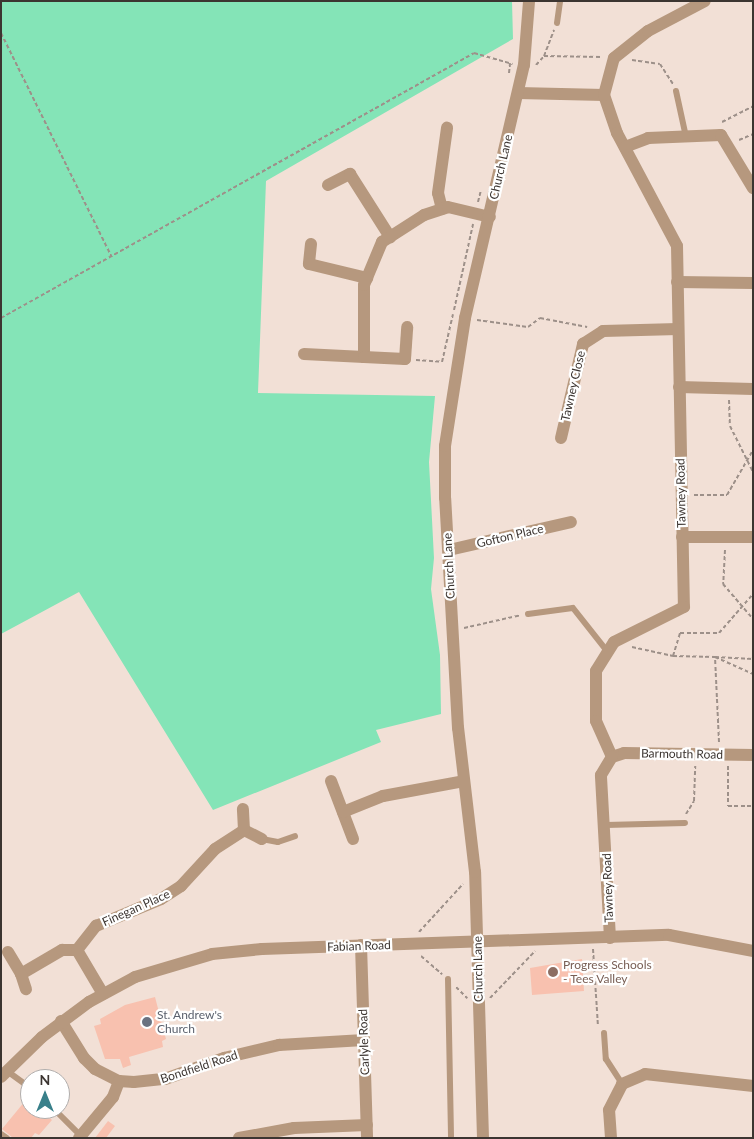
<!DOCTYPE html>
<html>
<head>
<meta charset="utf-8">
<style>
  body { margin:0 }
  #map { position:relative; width:754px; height:1139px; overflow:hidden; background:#f2e0d6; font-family:Lato,sans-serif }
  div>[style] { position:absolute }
  .green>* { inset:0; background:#84e4b7 }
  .building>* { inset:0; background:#f8c1af }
  .path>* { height:2px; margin-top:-1px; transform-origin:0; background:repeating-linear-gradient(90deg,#9d9089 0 4px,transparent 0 6.5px) }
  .service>* { height:6px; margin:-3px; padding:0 3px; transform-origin:3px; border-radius:3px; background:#b6987e }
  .minor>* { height:12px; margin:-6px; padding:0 6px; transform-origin:6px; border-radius:6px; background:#b6987e }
  .tertiary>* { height:12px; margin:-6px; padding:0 6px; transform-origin:6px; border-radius:6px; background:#b6987e }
  .dots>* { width:14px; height:14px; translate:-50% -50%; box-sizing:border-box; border:2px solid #fff; border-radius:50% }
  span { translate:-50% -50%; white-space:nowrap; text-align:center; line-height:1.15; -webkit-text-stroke:4.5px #fff; paint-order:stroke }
  .street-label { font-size:12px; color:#3c3531 }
  .education-label { font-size:12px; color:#785e54 }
  .left { translate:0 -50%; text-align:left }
  .worship-label { font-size:12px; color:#5b616d }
  .frame { position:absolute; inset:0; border:2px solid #3c3531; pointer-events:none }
  .north { position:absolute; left:20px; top:1069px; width:50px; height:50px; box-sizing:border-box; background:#fff; border:1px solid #b1aead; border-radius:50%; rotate:0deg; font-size:14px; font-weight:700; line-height:20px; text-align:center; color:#3c3531 }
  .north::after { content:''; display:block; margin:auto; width:18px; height:22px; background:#39808a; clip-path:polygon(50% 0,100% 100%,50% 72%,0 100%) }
</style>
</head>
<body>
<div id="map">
  <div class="green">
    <i style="clip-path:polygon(1px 1px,512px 1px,513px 39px,266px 181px,258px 393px,435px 396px,429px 462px,434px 558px,431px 589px,440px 655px,441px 714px,376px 730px,381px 742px,213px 810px,79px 592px,1px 634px)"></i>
  </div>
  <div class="building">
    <i style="clip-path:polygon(582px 959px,584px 991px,532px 995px,530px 968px)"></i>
    <i style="clip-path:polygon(155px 997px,166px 1039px,162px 1041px,163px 1047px,129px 1057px,131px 1065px,123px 1068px,120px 1059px,105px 1059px,94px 1026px,101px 1024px,100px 1019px,125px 1005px)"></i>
    <i style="clip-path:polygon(30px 1095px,30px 1109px,39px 1109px,52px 1120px,39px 1135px,35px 1133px,31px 1138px,13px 1138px,2px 1129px)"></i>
    <i style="clip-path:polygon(108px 1121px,115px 1126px,106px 1138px,95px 1138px)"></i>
  </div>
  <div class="path">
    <i style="left:1px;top:33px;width:249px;rotate:63.7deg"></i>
    <i style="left:544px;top:56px;width:28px;rotate:-69deg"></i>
    <i style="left:632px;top:60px;width:28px;rotate:8deg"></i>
    <i style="left:660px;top:64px;width:24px;rotate:57deg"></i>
    <i style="left:536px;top:65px;width:12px;rotate:-48deg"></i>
    <i style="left:544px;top:56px;width:58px;rotate:1deg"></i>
    <i style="left:509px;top:73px;width:10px;rotate:-84deg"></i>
    <i style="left:722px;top:122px;width:35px;rotate:-27deg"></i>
    <i style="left:739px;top:140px;width:15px;rotate:-23deg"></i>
    <i style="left:478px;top:202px;width:12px;rotate:-76deg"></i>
    <i style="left:454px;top:310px;width:88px;rotate:-77.5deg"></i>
    <i style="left:1px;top:318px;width:542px;rotate:-29.26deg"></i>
    <i style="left:474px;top:53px;width:40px;rotate:16deg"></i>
    <i style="left:477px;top:320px;width:51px;rotate:7.8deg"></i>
    <i style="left:528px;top:327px;width:15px;rotate:-37deg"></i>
    <i style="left:540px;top:318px;width:48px;rotate:10.8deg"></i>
    <i style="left:416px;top:360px;width:26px;rotate:4deg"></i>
    <i style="left:442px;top:362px;width:49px;rotate:-77.1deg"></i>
    <i style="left:729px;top:400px;width:26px;rotate:88deg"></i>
    <i style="left:730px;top:426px;width:51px;rotate:63.4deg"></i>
    <i style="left:694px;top:495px;width:33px"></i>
    <i style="left:727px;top:495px;width:52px;rotate:-60deg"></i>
    <i style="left:725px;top:550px;width:34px;rotate:93deg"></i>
    <i style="left:723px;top:584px;width:46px;rotate:49.4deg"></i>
    <i style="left:464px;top:628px;width:58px;rotate:-12.8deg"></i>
    <i style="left:632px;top:647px;width:42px;rotate:12.4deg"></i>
    <i style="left:673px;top:656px;width:42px;rotate:1.4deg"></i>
    <i style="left:715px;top:657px;width:42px;rotate:24.1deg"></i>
    <i style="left:673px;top:656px;width:24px;rotate:-73deg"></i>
    <i style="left:680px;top:633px;width:39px"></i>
    <i style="left:719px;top:633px;width:52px;rotate:-48.9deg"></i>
    <i style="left:719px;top:742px;width:85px;rotate:-92.7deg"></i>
    <i style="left:715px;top:657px;width:38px;rotate:3deg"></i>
    <i style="left:728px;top:766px;width:40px;rotate:90deg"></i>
    <i style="left:728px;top:806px;width:25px"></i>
    <i style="left:686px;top:814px;width:15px;rotate:-58deg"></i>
    <i style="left:694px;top:801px;width:35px;rotate:-88deg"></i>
    <i style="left:419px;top:932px;width:65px;rotate:-47.5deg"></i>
    <i style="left:593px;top:949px;width:77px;rotate:86.3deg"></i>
    <i style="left:421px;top:956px;width:28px;rotate:41deg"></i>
    <i style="left:456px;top:987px;width:16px;rotate:45deg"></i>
    <i style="left:490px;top:998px;width:65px;rotate:-46.2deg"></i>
  </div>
  <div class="service">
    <i style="left:557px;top:23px;width:22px;rotate:-82deg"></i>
    <i style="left:676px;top:91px;width:47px;rotate:77.7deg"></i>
    <i style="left:528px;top:614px;width:45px;rotate:-7.6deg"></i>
    <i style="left:573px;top:608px;width:55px;rotate:51.7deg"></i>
    <i style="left:606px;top:825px;width:79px;rotate:-1.5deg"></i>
    <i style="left:262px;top:839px;width:16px;rotate:11deg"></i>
    <i style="left:278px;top:842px;width:18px;rotate:-19deg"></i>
    <i style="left:448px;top:979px;width:159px;rotate:88.9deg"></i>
    <i style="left:604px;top:1033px;width:26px;rotate:86deg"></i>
    <i style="left:606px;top:1059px;width:30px;rotate:57deg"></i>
    <i style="left:7px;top:1071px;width:29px;rotate:36deg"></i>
    <i style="left:54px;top:1109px;width:38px;rotate:45deg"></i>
    <i style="left:1px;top:1134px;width:7px;rotate:34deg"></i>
  </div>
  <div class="minor">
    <i style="left:518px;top:93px;width:86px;rotate:1.3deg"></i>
    <i style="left:604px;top:95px;width:40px;rotate:71.1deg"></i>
    <i style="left:617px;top:133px;width:128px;rotate:62deg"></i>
    <i style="left:677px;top:246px;width:361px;rotate:88.9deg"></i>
    <i style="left:684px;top:607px;width:78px;rotate:153.4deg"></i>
    <i style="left:614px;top:642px;width:34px;rotate:122deg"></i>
    <i style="left:596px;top:671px;width:50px;rotate:90deg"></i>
    <i style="left:596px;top:721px;width:39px;rotate:66deg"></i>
    <i style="left:604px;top:95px;width:38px;rotate:-75deg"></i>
    <i style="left:614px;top:58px;width:43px;rotate:-38.5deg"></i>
    <i style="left:648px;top:31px;width:64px;rotate:-27.8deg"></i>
    <i style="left:625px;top:147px;width:25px;rotate:-21deg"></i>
    <i style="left:648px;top:138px;width:73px;rotate:-2.4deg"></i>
    <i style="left:721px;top:135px;width:62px;rotate:58.9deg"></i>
    <i style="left:328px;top:185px;width:25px;rotate:-27deg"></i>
    <i style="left:350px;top:174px;width:75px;rotate:57.6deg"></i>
    <i style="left:442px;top:209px;width:16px;rotate:-104deg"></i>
    <i style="left:438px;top:193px;width:66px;rotate:-82.1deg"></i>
    <i style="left:311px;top:244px;width:20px;rotate:96deg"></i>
    <i style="left:309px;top:264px;width:60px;rotate:13.6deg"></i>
    <i style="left:677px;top:282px;width:76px;rotate:0.8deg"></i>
    <i style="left:304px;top:354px;width:60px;rotate:2.9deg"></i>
    <i style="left:364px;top:357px;width:72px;rotate:-90deg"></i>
    <i style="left:364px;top:285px;width:47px;rotate:-67.3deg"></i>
    <i style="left:382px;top:242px;width:50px;rotate:-32.7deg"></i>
    <i style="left:424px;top:215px;width:25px;rotate:-18deg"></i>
    <i style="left:448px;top:207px;width:43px;rotate:13.4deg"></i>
    <i style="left:364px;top:357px;width:41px;rotate:2.8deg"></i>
    <i style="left:405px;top:359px;width:32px;rotate:-86deg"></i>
    <i style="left:679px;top:387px;width:74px;rotate:1.5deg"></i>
    <i style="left:561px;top:438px;width:97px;rotate:-76.8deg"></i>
    <i style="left:583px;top:344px;width:24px;rotate:-33deg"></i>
    <i style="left:603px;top:331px;width:75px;rotate:-1.5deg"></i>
    <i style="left:682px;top:537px;width:71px"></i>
    <i style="left:449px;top:550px;width:125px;rotate:-12.9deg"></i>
    <i style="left:612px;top:757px;width:13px;rotate:-18deg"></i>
    <i style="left:624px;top:753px;width:129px;rotate:0.9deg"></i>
    <i style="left:331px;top:781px;width:62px;rotate:69.2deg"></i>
    <i style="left:343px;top:812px;width:43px;rotate:-21.8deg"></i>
    <i style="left:383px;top:796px;width:82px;rotate:-10.5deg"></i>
    <i style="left:244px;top:830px;width:20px;rotate:27deg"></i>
    <i style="left:610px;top:938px;width:163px;rotate:-93.2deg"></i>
    <i style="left:601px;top:775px;width:21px;rotate:-59deg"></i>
    <i style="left:361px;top:945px;width:193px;rotate:88.2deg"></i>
    <i style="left:77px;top:950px;width:31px;rotate:-52deg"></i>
    <i style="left:96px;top:926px;width:70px;rotate:-22.6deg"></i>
    <i style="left:161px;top:899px;width:24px;rotate:-33deg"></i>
    <i style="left:181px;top:886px;width:50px;rotate:-47.4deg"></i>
    <i style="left:215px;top:849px;width:35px;rotate:-33deg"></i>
    <i style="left:244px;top:830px;width:21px;rotate:-93deg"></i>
    <i style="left:8px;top:952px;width:26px;rotate:59deg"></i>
    <i style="left:21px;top:974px;width:48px;rotate:-30.3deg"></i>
    <i style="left:62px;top:950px;width:15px"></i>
    <i style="left:77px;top:950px;width:51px;rotate:59.4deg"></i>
    <i style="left:21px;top:974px;width:16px;rotate:72deg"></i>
    <i style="left:61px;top:1021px;width:44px;rotate:58.1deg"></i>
    <i style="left:84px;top:1058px;width:16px;rotate:45deg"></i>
    <i style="left:95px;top:1069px;width:27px;rotate:27deg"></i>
    <i style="left:119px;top:1081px;width:15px;rotate:4deg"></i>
    <i style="left:134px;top:1082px;width:31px;rotate:-6deg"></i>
    <i style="left:165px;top:1079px;width:63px;rotate:-19.6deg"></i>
    <i style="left:224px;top:1058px;width:57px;rotate:-13.3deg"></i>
    <i style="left:279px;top:1045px;width:85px;rotate:-3.4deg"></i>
    <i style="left:79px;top:1138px;width:53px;rotate:-50.3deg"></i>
    <i style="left:113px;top:1097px;width:17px;rotate:-69deg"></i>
    <i style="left:239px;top:1138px;width:56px;rotate:-10.3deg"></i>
    <i style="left:294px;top:1128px;width:73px;rotate:-2.4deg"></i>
    <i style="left:611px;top:1138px;width:28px;rotate:-94deg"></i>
    <i style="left:609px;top:1110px;width:29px;rotate:-63deg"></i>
    <i style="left:622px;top:1084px;width:25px;rotate:-23deg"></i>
    <i style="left:645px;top:1074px;width:109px;rotate:6.3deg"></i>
  </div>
  <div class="tertiary">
    <i style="left:1px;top:1077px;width:57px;rotate:-44.3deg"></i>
    <i style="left:42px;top:1037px;width:59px;rotate:-36.7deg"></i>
    <i style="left:89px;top:1002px;width:52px;rotate:-28.5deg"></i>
    <i style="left:135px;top:977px;width:80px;rotate:-16.6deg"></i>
    <i style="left:212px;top:954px;width:50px;rotate:-5.7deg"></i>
    <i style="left:262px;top:949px;width:407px;rotate:-2deg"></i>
    <i style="left:669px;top:935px;width:86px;rotate:10.8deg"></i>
    <i style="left:483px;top:1138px;width:266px;rotate:-91.7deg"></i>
    <i style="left:475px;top:872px;width:145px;rotate:-96.7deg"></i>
    <i style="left:458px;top:728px;width:230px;rotate:-93.2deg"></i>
    <i style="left:445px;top:498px;width:52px;rotate:-90deg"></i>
    <i style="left:445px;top:446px;width:130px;rotate:-81.1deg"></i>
    <i style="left:465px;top:318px;width:260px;rotate:-76.9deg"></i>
    <i style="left:524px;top:65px;width:64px;rotate:-85.5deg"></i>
  </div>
  <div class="dots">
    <i style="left:553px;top:972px;background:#8d6e63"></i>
    <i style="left:147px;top:1022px;background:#6b7280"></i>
  </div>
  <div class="street-label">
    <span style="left:501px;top:167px;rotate:-77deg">Church Lane</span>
    <span style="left:573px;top:386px;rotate:-77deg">Tawney Close</span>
    <span style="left:681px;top:493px;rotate:-91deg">Tawney Road</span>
    <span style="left:510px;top:536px;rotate:-13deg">Gofton Place</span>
    <span style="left:449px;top:566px;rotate:-93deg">Church Lane</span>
    <span style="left:682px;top:754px;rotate:1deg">Barmouth Road</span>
    <span style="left:608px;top:888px;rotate:-92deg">Tawney Road</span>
    <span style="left:136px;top:908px;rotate:-24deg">Finegan Place</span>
    <span style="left:359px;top:946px;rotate:-2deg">Fabian Road</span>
    <span style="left:478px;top:969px;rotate:-91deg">Church Lane</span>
    <span style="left:364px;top:1042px;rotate:-92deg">Carlyle Road</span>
    <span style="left:199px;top:1067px;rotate:-18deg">Bondfield Road</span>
  </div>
  <div class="education-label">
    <span class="left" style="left:563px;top:972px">Progress Schools<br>- Tees Valley</span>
  </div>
  <div class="worship-label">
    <span class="left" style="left:157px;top:1022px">St. Andrew's<br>Church</span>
  </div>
  <div class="frame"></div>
  <div class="north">N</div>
</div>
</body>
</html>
